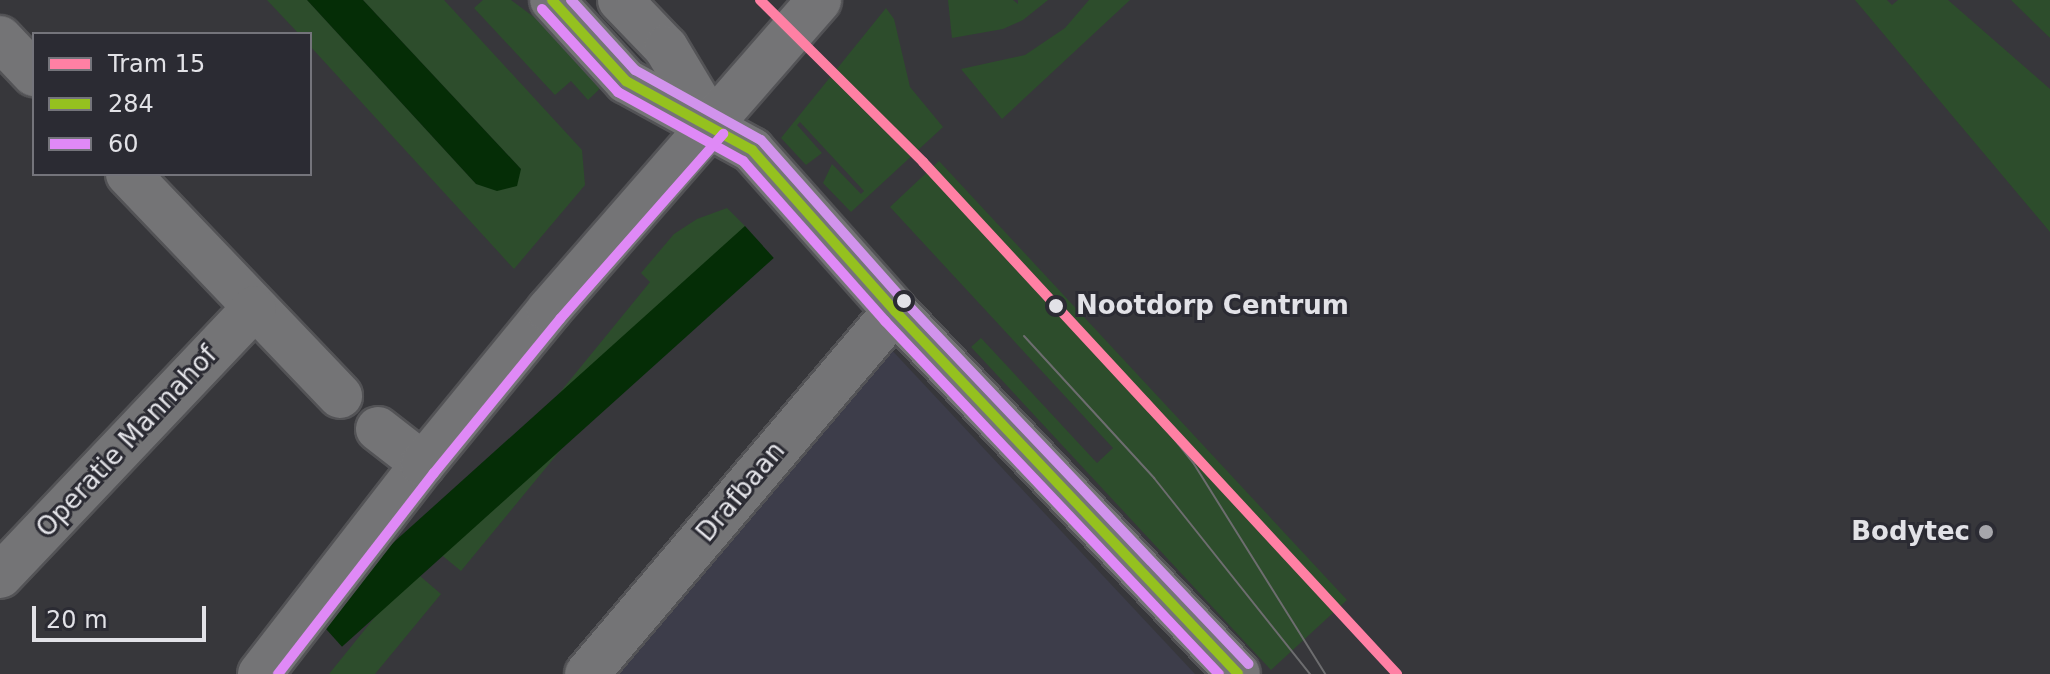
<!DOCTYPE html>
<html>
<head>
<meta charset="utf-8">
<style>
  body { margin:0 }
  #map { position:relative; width:2050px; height:674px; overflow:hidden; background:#37373b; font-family:"DejaVu Sans",sans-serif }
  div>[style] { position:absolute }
  .built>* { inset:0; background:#3d3d4a }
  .green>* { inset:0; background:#2d4d2c }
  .water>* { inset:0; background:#052d06; transform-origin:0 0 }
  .roads { filter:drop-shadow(2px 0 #535356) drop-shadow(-2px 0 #535356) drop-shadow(0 2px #535356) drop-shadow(0 -2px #535356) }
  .minor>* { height:44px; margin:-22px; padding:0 22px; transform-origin:22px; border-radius:22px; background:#747476 }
  .tram>* { height:2px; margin:-1px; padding:0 1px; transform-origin:1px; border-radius:1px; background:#6d6d6f }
  .bus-1>* { height:10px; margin:-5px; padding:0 5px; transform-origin:5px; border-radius:5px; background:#95c11f }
  .bus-2>* { height:10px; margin:-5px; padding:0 5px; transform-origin:5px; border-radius:5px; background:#df89f6 }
  .bus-3>* { height:10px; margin:-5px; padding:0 5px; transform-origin:5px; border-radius:5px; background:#d193ec }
  .tram-1>* { height:10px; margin:-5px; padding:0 5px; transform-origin:5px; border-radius:5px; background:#ff80a4 }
  .dots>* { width:22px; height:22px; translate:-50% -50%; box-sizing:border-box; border:4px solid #2b2b33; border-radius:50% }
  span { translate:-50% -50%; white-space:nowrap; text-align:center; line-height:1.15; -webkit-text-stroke:6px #2b2b33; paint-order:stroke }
  .stop-label { font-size:26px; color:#e2e2e7; font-weight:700 }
  .left { translate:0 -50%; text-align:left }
  .street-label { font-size:26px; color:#e2e2e7 }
  .poi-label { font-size:26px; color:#e2e2e7; font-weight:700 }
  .right { translate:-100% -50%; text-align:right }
  .legend { position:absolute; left:32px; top:32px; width:280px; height:144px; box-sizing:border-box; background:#2b2b33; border:2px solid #74747b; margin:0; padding:10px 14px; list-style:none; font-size:24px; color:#e2e2e7 }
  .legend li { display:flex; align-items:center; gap:16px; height:40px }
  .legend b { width:40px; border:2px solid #74747b }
  .scale { position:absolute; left:32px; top:606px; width:174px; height:36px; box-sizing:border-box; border:4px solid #e2e2e7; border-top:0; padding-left:10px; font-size:24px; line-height:28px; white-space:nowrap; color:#e2e2e7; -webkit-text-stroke:6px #2b2b33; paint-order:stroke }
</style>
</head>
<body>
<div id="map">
  <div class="built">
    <i style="clip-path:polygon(888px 346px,1195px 674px,603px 674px)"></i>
  </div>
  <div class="green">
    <i style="clip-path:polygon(267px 0,307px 0,476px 184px,521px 169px,363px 0,444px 0,582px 150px,585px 185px,514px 269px,310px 46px,310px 34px,299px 34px)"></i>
    <i style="clip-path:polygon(483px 0,511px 0,597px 64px,610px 79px,588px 100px,571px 81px,555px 95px,474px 8px)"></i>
    <i style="clip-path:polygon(948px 0,1013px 0,1018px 4px,1018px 0,1048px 0,1023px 20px,1003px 29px,952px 38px)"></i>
    <i style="clip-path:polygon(1089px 0,1130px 0,1002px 119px,961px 69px,1025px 55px,1065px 28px)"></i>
    <i style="clip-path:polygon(1855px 0,1887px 0,1892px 5px,1898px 0,1948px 0,2050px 89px,2050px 232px)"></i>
    <i style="clip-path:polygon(2011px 0,2050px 0,2050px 38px)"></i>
    <i style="clip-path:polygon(886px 8px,894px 19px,910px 87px,943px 127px,851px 212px,823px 183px,832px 164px,861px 194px,864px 191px,800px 122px,797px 125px,822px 153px,806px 165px,781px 138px)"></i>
    <i style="clip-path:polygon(939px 161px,1347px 600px,1271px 670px,971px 347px,981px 338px,1097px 463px,1113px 448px,890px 207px)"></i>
    <i style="clip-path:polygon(727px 208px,745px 226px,461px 571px,433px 548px,650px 282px,641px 273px,674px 234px,697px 219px)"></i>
    <i style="clip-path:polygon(413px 570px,441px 594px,375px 674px,329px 674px)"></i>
  </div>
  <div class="water">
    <i style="clip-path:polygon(307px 0,363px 0,521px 169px,517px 186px,497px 191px,476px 184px)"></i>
    <i style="left:745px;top:226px;width:43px;height:581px;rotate:48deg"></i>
  </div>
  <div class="roads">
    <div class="minor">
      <i style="left:552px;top:0;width:110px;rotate:47.6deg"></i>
      <i style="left:626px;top:81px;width:144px;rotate:28.7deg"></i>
      <i style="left:752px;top:150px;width:215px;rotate:48.4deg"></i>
      <i style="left:895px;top:311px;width:499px;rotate:46.6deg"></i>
      <i style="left:620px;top:0;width:66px;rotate:46.2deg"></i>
      <i style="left:666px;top:48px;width:90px;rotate:59.1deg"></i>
      <i style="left:0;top:38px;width:50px;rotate:46.6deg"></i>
      <i style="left:128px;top:174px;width:307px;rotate:46.3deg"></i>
      <i style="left:378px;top:429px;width:57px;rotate:37.9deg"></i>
      <i style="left:0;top:576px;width:369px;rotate:-46.5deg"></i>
      <i style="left:260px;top:674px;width:266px;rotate:-52.2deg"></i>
      <i style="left:423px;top:464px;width:199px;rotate:-50.7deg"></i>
      <i style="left:549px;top:310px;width:411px;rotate:-48.9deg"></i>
      <i style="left:587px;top:674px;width:476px;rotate:-49.7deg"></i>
    </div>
  </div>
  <div class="tram">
    <i style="left:1024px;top:336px;width:193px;rotate:47.5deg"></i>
    <i style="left:1154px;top:478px;width:251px;rotate:51.5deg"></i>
    <i style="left:1148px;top:406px;width:74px;rotate:51.6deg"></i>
    <i style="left:1194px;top:464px;width:248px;rotate:58deg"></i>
  </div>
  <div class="bus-1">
    <i style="left:552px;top:0;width:110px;rotate:47.6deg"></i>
    <i style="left:626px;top:81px;width:144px;rotate:28.7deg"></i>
    <i style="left:752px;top:150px;width:215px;rotate:48.4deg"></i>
    <i style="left:895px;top:311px;width:499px;rotate:46.6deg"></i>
  </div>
  <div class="bus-2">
    <i style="left:542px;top:9px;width:113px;rotate:47.5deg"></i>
    <i style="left:618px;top:92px;width:143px;rotate:28.9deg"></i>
    <i style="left:743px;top:161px;width:214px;rotate:48.4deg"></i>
    <i style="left:885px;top:321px;width:486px;rotate:46.6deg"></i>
    <i style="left:278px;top:674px;width:254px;rotate:-52.2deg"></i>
    <i style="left:434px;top:473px;width:199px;rotate:-50.7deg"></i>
    <i style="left:560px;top:319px;width:247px;rotate:-48.6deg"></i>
  </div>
  <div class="bus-3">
    <i style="left:571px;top:0;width:95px;rotate:47.6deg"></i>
    <i style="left:635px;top:70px;width:144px;rotate:29.1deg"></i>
    <i style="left:761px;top:140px;width:217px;rotate:48.4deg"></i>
    <i style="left:905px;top:302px;width:499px;rotate:46.5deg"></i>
  </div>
  <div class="tram-1">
    <i style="left:760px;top:0;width:230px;rotate:44.8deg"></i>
    <i style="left:923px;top:162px;width:698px;rotate:47.21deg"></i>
  </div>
  <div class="dots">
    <i style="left:904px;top:301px;background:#e2e2e7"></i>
    <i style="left:1056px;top:306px;background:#e2e2e7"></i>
    <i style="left:1986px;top:532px;background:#a6a6ab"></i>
  </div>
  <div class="stop-label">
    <span class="left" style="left:1076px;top:306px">Nootdorp Centrum</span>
  </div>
  <div class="street-label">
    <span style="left:127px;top:442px;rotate:-47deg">Operatie Mannahof</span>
    <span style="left:741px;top:492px;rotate:-50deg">Drafbaan</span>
  </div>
  <div class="poi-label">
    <span class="right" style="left:1970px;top:532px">Bodytec</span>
  </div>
  <ul class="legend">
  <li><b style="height:10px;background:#ff80a4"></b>Tram 15</li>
  <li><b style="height:10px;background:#95c11f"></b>284</li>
  <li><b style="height:10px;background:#df89f6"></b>60</li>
  </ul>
  <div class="scale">20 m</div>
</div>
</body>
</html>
